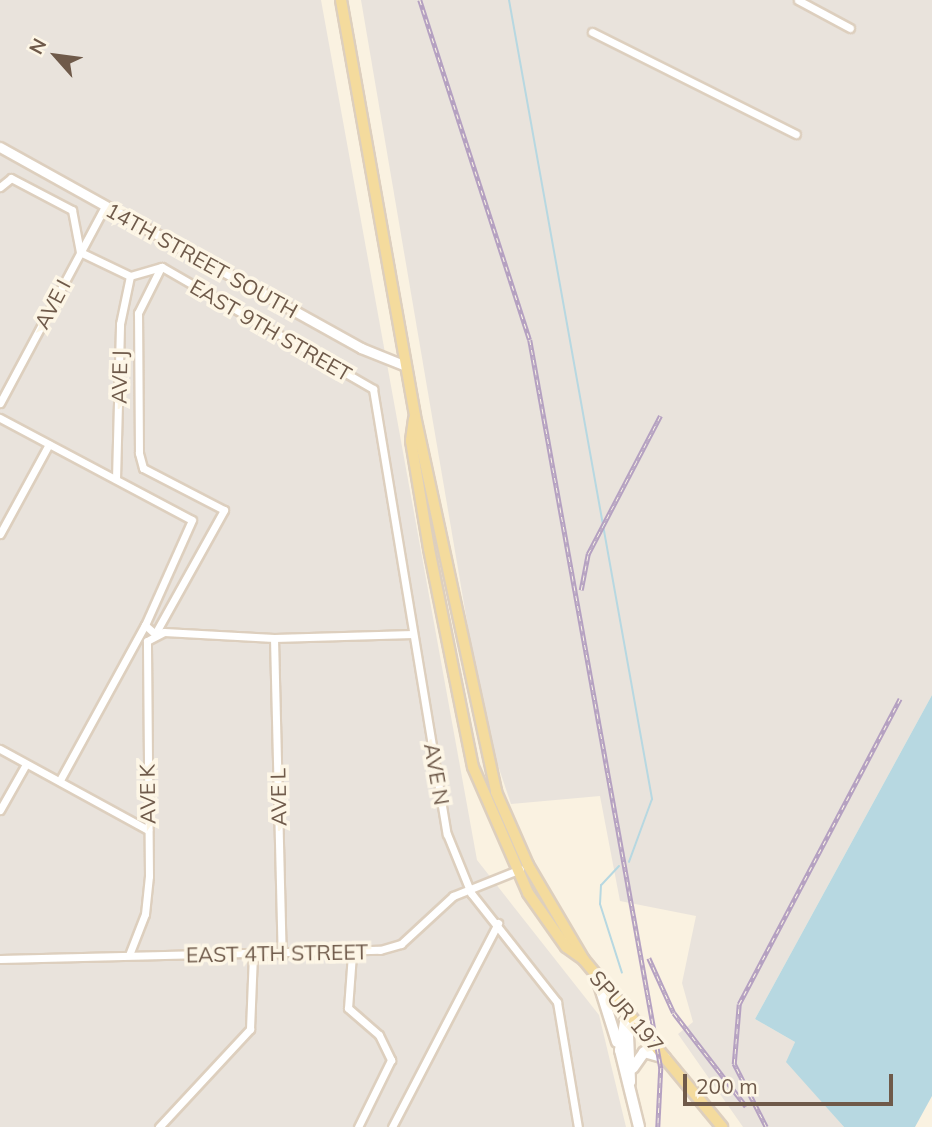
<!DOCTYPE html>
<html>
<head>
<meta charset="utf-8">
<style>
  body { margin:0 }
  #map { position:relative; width:932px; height:1127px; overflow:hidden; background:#faf2e1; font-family:Mulish,sans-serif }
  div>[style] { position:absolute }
  .industrial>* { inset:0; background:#e9e3dc }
  .water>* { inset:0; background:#b7d8e1 }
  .stream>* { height:2px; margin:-1px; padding:0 1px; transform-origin:1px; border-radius:1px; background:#b7d8e1 }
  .roads { filter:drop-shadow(2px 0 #ddcfbe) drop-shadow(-2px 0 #ddcfbe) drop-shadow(0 2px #ddcfbe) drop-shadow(0 -2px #ddcfbe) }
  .minor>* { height:7px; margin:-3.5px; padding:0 3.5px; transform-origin:3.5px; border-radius:3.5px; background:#fff }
  .tertiary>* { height:9px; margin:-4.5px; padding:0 4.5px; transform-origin:4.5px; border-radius:4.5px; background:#fff }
  .secondary>* { height:10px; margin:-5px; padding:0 5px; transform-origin:5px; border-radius:5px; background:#fff }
  .primary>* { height:10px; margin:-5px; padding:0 5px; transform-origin:5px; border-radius:5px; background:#f4db9d }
  .rail>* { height:4.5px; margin-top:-2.25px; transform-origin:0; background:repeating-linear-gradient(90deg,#fdf6e6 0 5px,#b5a1c1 0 10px); box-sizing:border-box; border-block:2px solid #b5a1c1 }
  span { translate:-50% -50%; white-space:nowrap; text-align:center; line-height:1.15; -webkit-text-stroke:7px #fdf6e6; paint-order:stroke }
  .street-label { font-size:21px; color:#6f5a4a }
  .north { position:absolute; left:21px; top:21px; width:70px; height:70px; -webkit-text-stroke:5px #fdf6e6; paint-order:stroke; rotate:298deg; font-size:19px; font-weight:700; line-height:28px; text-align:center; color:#6f5a4a }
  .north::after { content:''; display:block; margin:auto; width:24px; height:32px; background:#6f5a4a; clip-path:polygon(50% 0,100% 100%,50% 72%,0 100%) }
  .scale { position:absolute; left:683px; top:1074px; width:210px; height:32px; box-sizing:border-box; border:4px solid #6f5a4a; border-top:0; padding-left:9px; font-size:21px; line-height:24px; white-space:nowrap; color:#6f5a4a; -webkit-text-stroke:5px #fdf6e6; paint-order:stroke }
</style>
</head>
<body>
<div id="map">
  <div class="industrial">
    <i style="clip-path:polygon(0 0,321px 0,477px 860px,599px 1015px,626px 1127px,0 1127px)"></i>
    <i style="clip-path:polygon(361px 0,932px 0,932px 695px,755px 1019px,795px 1042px,787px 1062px,844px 1127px,743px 1127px,678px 1034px,693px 1022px,682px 983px,696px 916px,620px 901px,600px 796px,511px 804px,485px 727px)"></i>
  </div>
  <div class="water">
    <i style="clip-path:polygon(932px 695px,932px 1096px,915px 1127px,844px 1127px,786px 1062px,795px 1042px,755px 1019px)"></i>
  </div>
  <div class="stream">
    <i style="left:509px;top:0;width:812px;rotate:79.85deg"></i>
    <i style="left:652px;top:799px;width:67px;rotate:110.1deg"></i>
    <i style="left:619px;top:866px;width:26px;rotate:133deg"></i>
    <i style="left:601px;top:885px;width:19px;rotate:93deg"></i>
    <i style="left:600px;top:904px;width:72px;rotate:72.3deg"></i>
  </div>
  <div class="roads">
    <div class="minor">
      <i style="left:798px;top:0;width:59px;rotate:28.3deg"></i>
      <i style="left:592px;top:32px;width:228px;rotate:26.6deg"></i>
      <i style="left:0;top:187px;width:14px;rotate:-39deg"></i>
      <i style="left:11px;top:178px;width:69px;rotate:27.7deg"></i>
      <i style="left:72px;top:210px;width:43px;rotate:79.2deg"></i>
      <i style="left:80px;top:252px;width:55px;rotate:25.6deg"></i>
      <i style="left:130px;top:276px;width:33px;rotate:-16deg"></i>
      <i style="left:162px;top:267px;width:244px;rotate:30deg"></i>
      <i style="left:373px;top:389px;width:451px;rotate:80.6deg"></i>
      <i style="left:447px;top:834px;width:64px;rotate:67.9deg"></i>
      <i style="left:471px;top:893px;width:139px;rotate:51.7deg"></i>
      <i style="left:557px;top:1002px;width:127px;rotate:80.5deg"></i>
      <i style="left:0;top:403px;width:223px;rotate:-61.9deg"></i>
      <i style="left:0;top:418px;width:217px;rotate:28deg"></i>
      <i style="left:192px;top:520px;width:115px;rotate:114.1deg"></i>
      <i style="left:116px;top:479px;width:155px;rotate:-88.5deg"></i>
      <i style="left:120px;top:324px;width:49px;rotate:-78.2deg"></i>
      <i style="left:0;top:534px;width:102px;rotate:-61.4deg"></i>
      <i style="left:274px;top:638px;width:317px;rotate:88.6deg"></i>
      <i style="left:0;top:749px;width:169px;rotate:28.7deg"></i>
      <i style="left:60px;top:780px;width:177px;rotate:-61.3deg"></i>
      <i style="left:145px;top:625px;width:13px;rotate:42deg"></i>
      <i style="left:155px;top:634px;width:142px;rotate:-60.9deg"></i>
      <i style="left:224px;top:510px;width:91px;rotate:-152.6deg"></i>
      <i style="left:143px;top:468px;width:16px;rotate:-105deg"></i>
      <i style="left:139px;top:453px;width:140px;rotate:-90.4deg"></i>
      <i style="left:138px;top:313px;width:51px;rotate:-63.4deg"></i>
      <i style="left:0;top:810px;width:53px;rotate:-60.5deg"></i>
      <i style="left:352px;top:954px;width:54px;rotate:94.2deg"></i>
      <i style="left:348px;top:1008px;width:41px;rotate:41.1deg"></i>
      <i style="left:379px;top:1035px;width:28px;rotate:64deg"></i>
      <i style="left:391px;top:1060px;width:75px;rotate:116.2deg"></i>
      <i style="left:129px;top:955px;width:44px;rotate:-68.7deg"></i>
      <i style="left:145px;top:914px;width:38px;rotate:-84deg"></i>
      <i style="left:149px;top:876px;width:235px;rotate:-90.5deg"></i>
      <i style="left:147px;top:641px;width:19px;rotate:-28deg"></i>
      <i style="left:164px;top:632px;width:110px;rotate:3.1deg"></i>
      <i style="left:274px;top:638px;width:139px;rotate:-1.6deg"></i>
      <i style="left:0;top:959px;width:380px;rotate:-1.4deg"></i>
      <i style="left:380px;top:950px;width:22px;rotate:-16deg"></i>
      <i style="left:401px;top:944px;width:71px;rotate:-42.7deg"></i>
      <i style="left:453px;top:896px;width:72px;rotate:-21.9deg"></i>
      <i style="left:159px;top:1127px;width:134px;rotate:-47.1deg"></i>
      <i style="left:250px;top:1029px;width:74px;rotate:-87.7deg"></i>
      <i style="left:392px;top:1127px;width:230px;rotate:-62.5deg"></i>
    </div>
    <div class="tertiary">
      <i style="left:0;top:147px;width:413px;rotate:29.1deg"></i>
      <i style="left:361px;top:348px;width:48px;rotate:21.8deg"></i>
    </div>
    <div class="secondary">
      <i style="left:597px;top:978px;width:67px;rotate:72.6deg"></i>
      <i style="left:627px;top:1011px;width:40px;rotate:100deg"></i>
      <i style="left:620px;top:1050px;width:79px;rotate:76.1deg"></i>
      <i style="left:627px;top:1012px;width:70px;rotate:87.5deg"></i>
      <i style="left:633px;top:1068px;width:19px;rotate:-55deg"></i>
      <i style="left:644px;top:1052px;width:22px;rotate:16deg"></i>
    </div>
    <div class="primary">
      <i style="left:341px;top:0;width:423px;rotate:79.9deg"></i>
      <i style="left:415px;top:416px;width:385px;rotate:77.8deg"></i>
      <i style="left:496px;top:792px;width:80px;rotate:66.3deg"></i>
      <i style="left:528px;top:865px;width:110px;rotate:59.5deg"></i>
      <i style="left:584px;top:960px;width:217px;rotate:50.4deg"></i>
      <i style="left:414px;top:419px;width:22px;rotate:98deg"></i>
      <i style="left:411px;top:441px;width:109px;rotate:80.5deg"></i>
      <i style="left:429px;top:549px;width:222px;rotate:78.6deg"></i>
      <i style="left:473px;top:767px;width:137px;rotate:66.4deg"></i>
      <i style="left:528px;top:893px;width:66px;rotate:54.9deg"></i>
      <i style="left:566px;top:947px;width:21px;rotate:35deg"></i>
    </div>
  </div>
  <div class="rail">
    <i style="left:420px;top:0;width:357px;rotate:72.1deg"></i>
    <i style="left:530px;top:340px;width:740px;rotate:79.8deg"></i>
    <i style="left:661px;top:1068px;width:59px;rotate:92.9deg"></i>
    <i style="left:581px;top:590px;width:37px;rotate:-79deg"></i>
    <i style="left:588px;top:554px;width:156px;rotate:-62.4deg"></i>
    <i style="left:649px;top:958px;width:60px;rotate:65.6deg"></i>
    <i style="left:674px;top:1013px;width:118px;rotate:52.3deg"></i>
    <i style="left:766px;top:1127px;width:71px;rotate:-116.9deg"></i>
    <i style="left:734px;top:1064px;width:60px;rotate:-85.2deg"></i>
    <i style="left:739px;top:1004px;width:345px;rotate:-62.2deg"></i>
  </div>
  <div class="street-label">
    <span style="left:202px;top:260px;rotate:29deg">14TH STREET SOUTH</span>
    <span style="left:52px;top:304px;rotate:-62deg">AVE I</span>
    <span style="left:271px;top:330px;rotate:30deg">EAST 9TH STREET</span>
    <span style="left:119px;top:377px;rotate:-89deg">AVE J</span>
    <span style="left:437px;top:774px;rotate:80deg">AVE N</span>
    <span style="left:147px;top:794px;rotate:-91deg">AVE K</span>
    <span style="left:278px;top:797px;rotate:-91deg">AVE L</span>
    <span style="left:277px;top:953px;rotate:-1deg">EAST 4TH STREET</span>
    <span style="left:627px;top:1011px;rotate:49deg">SPUR 197</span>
  </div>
  <div class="north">N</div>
  <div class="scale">200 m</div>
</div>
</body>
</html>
